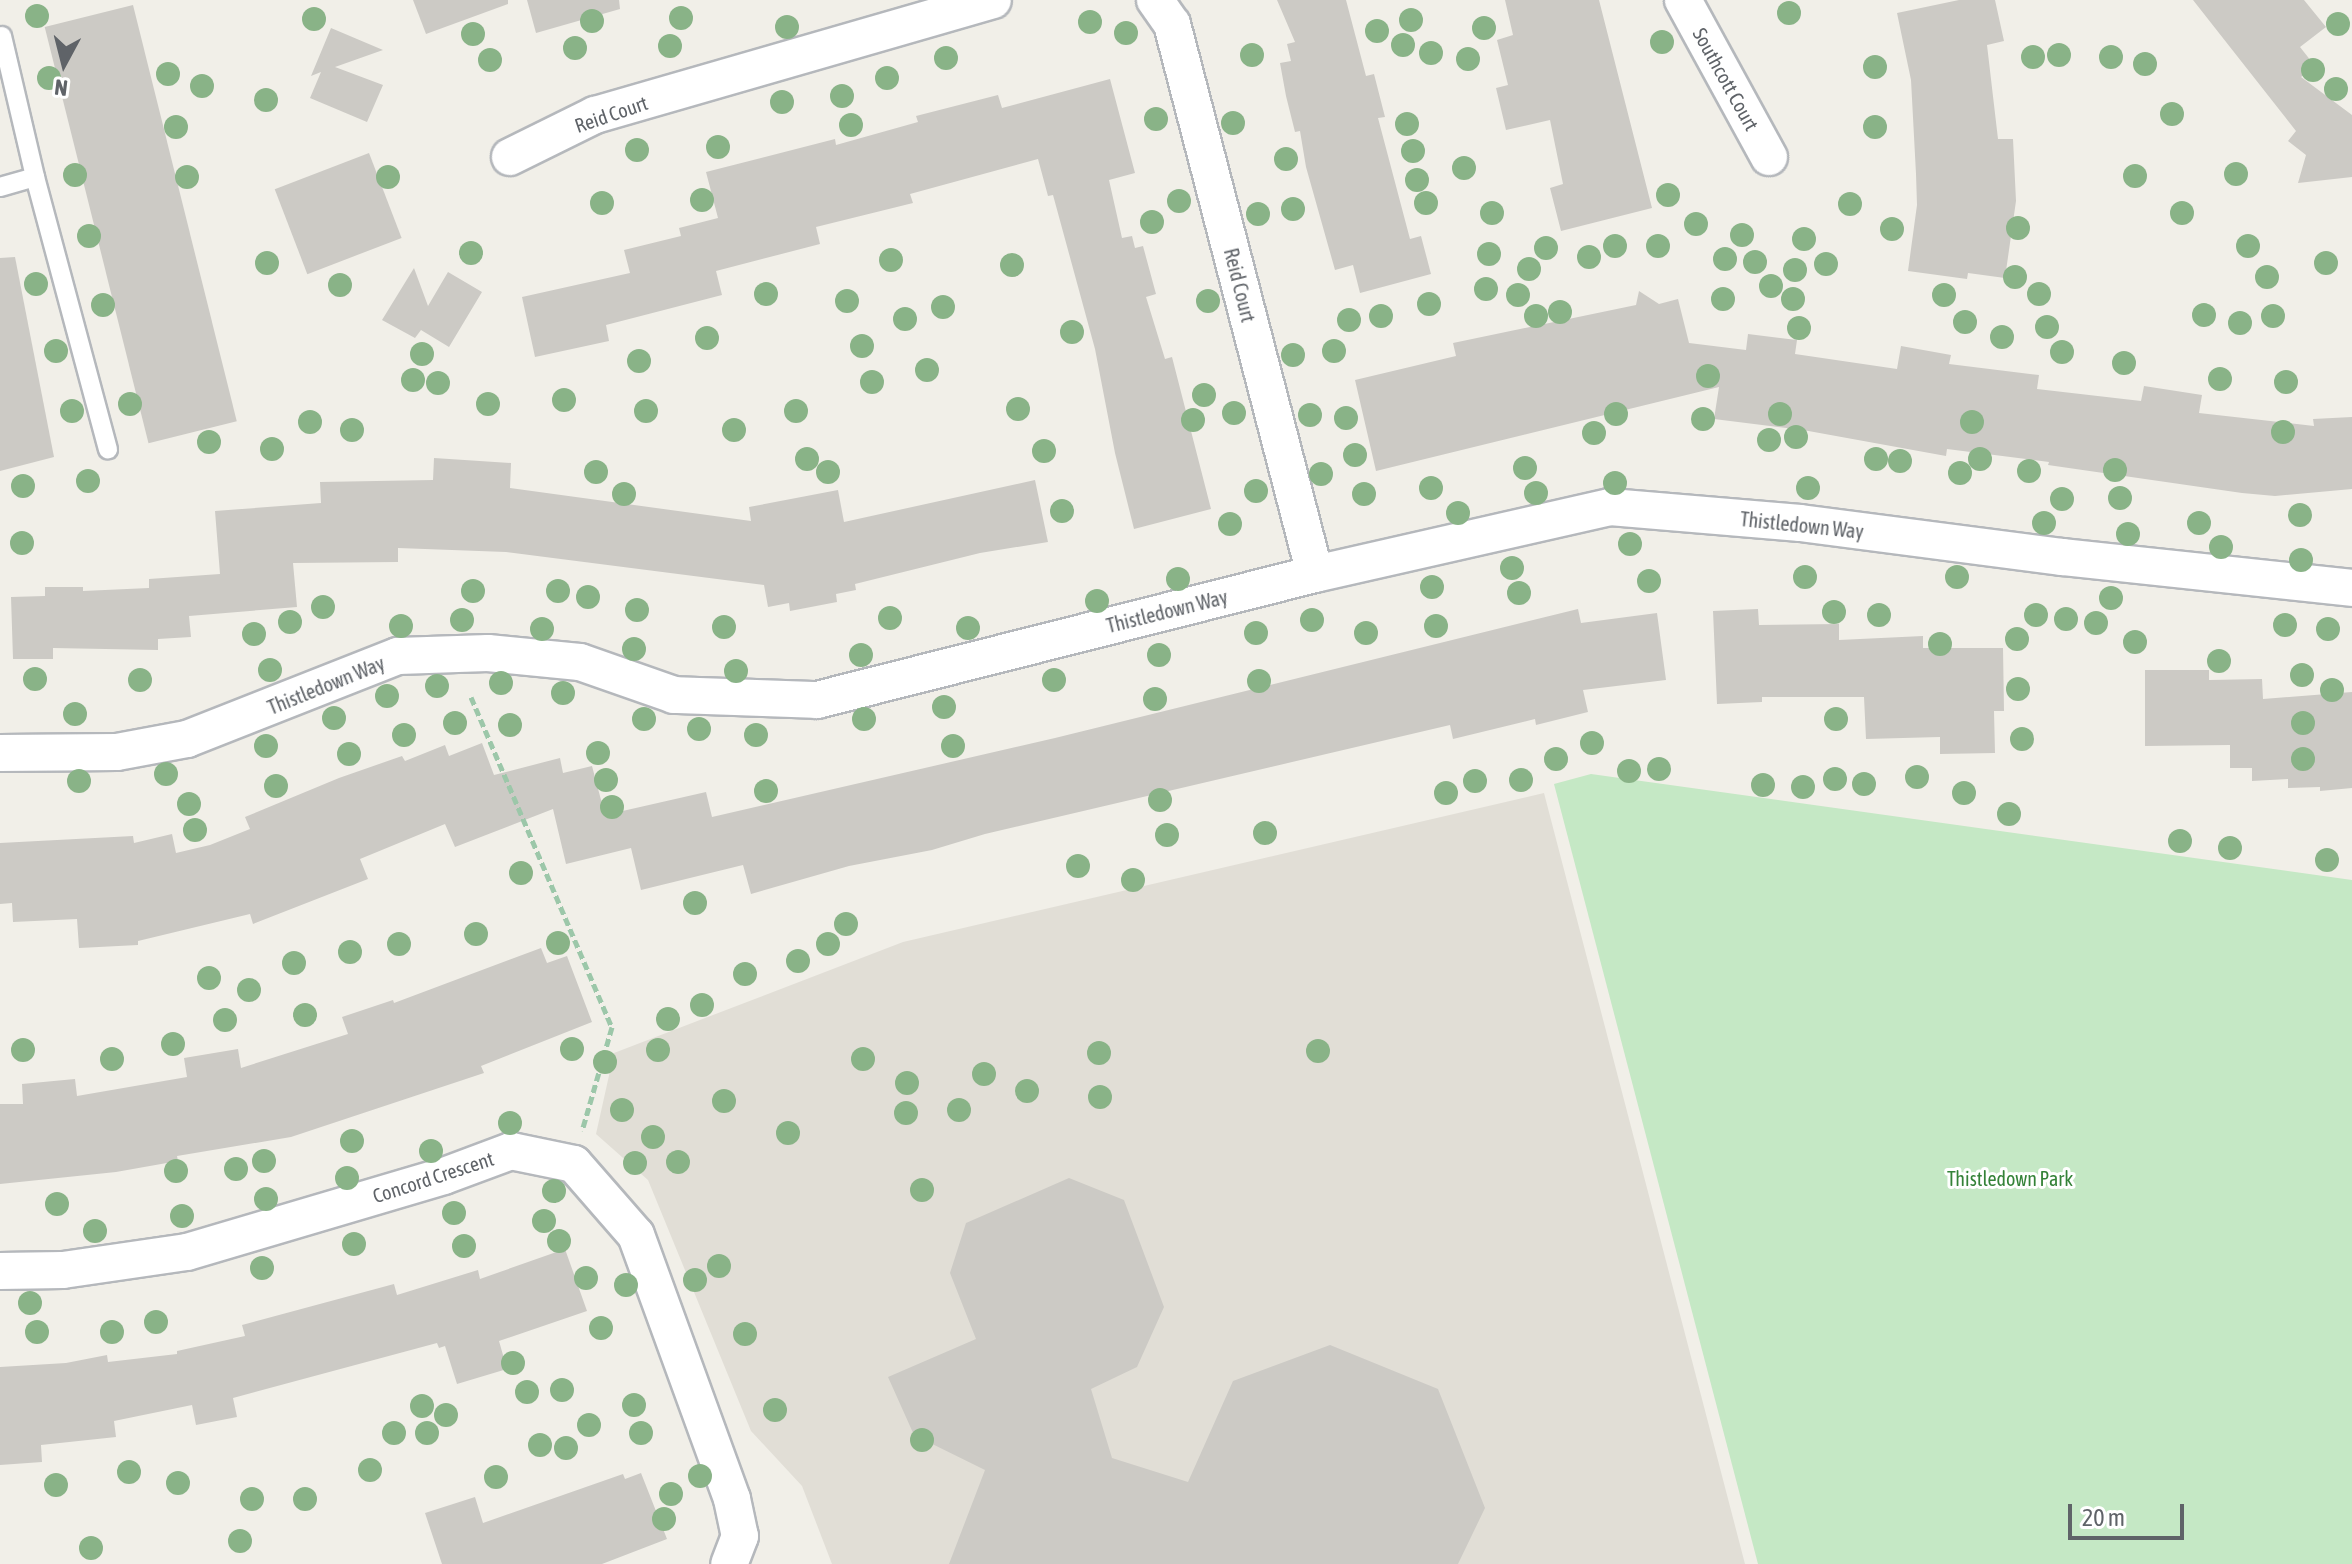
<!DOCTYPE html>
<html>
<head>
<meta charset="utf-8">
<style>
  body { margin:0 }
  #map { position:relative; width:2352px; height:1564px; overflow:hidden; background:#f1efe8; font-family:"Asap Condensed",sans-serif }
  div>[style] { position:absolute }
  .education>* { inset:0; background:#e1ded6 }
  .green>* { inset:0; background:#c5e8c5 }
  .building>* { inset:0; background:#cccac5; transform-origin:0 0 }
  .path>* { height:5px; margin-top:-2.5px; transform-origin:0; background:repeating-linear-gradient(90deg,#9cc7a9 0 8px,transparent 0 12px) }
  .roads { filter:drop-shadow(2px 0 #b5b8bc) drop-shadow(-2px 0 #b5b8bc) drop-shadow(0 2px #b5b8bc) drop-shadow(0 -2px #b5b8bc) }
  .service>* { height:18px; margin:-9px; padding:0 9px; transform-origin:9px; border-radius:9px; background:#fff }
  .minor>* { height:36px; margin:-18px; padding:0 18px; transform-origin:18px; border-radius:18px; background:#fff }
  .trees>* { width:24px; height:24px; margin:-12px; border-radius:50%; background:#89b387 }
  span { translate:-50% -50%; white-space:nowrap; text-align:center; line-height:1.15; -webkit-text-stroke:6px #fff; paint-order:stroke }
  .street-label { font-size:20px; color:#5f6368 }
  .park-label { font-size:20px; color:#348238 }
  .north { position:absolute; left:24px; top:24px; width:80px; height:80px; -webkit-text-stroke:6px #fff; paint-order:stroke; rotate:187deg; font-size:22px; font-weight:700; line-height:32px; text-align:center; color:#5f6368 }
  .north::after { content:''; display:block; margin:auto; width:28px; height:36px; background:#5f6368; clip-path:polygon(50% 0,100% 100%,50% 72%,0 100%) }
  .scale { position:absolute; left:2068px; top:1504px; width:116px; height:36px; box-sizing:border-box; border:4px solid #5f6368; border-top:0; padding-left:10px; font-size:24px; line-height:28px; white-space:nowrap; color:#5f6368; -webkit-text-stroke:6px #fff; paint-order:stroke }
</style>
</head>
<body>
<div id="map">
  <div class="education">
    <i style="clip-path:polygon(1544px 793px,1745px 1564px,832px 1564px,802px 1486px,751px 1431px,648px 1180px,596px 1134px,614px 1053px,903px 942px)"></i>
  </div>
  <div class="green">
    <i style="clip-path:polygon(1591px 774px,2352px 880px,2352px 1564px,1758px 1564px,1554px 784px)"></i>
  </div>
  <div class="building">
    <i style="clip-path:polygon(413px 0,508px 0,508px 4px,426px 34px)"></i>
    <i style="clip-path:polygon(527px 0,619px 0,620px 9px,536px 33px)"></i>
    <i style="clip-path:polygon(1277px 0,1346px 0,1366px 76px,1374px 74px,1385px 117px,1378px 118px,1410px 239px,1421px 236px,1431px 274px,1360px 293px,1353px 265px,1335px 270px,1306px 167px,1300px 131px,1295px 132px,1286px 96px,1280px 63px,1291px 61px,1287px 44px,1295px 42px)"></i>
    <i style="clip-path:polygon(1505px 0,1599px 0,1652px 208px,1561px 231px,1550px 188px,1563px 184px,1550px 120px,1506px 130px,1496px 88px,1508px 85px,1497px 40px,1513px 35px)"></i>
    <i style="clip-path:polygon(1959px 0,1995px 0,2004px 41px,1987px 45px,1998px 139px,2013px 139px,2016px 201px,2005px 278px,1968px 273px,1967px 279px,1908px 271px,1917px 205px,1916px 174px,1911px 80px,1897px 13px)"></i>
    <i style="clip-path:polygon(2193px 0,2304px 0,2326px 27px,2300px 47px,2315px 66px,2301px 77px,2352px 115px,2352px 177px,2298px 183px,2306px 155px,2288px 141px,2296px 131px)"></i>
    <i style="left:133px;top:5px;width:429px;height:91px;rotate:76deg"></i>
    <i style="clip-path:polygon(331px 28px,383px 50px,335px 67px,383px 85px,367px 122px,310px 98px,321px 72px,311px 76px)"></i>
    <i style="clip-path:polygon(1110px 79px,1135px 173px,1109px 180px,1122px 238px,1132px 236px,1135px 248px,1143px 246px,1156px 294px,1146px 297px,1165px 359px,1172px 357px,1211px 509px,1134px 529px,1115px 453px,1095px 349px,1053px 195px,1048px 196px,1038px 159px,910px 194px,913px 203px,816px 227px,820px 244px,716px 271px,722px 295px,606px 325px,609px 341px,535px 357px,522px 297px,630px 273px,624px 250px,681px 236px,679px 228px,718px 218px,706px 172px,835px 139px,836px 145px,918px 122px,916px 116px,998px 95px,1002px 108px)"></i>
    <i style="left:369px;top:153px;width:91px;height:101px;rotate:69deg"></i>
    <i style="clip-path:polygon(15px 257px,54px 457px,0 471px,0 258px)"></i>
    <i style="clip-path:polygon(414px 268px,428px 306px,448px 272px,482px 292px,449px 347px,421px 330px,415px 338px,382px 320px)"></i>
    <i style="clip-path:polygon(1639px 291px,1659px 304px,1678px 299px,1689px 343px,1746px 350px,1748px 334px,1797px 340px,1795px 354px,1897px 369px,1901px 346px,1951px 355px,1949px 364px,2039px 375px,2037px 389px,2141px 401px,2144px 386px,2202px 395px,2199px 413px,2314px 426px,2313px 419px,2352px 417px,2352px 489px,2275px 496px,2242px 493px,2048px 465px,2049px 462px,1947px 449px,1946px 456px,1803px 430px,1714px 419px,1719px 387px,1376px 471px,1355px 380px,1456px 356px,1453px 343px,1636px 305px)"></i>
    <i style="clip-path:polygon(434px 458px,511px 463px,510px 488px,751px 521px,749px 507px,838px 490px,844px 522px,1035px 480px,1048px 542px,980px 553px,855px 584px,856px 590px,836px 594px,837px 602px,790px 611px,789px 603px,768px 607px,764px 585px,506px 552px,398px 548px,398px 562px,293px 563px,297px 607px,189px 616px,191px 637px,158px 639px,158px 650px,53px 648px,53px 659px,13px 659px,11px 597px,45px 596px,45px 587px,83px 587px,83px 591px,149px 588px,149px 579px,220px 574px,215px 511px,321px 503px,320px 482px,433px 480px)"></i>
    <i style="clip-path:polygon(1578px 609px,1581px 623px,1657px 613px,1666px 680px,1583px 690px,1588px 712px,1536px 725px,1535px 719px,1453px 739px,1450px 725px,985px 834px,932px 850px,849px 866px,751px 894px,743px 865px,641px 890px,631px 848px,566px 864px,553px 809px,455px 847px,445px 824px,360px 859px,368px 879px,253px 924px,250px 914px,138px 941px,138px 945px,79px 948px,77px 919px,13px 922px,12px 903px,0 904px,0 843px,133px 836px,134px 843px,172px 834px,176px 853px,210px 845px,250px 829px,245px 817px,339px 778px,402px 756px,405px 761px,445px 745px,449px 756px,482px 743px,494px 775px,560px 758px,563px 773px,592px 766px,605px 815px,706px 792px,712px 817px,1055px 738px)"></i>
    <i style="clip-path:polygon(1758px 609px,1759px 625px,1839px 624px,1839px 640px,1923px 636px,1923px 648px,2003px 648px,2004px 711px,1994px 711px,1995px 753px,1940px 754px,1940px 737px,1866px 739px,1864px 697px,1762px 697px,1762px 702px,1717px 704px,1713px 611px)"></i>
    <i style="clip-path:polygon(2145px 670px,2209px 670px,2209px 680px,2262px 679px,2263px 699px,2352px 692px,2352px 788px,2320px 791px,2320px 787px,2288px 788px,2288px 779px,2252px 781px,2252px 768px,2230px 768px,2230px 745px,2145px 746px)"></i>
    <i style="clip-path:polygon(541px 948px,547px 963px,567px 956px,592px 1022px,481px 1066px,484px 1073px,291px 1137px,177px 1156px,178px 1161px,116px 1172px,0 1184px,0 1104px,23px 1104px,22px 1084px,75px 1079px,77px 1096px,187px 1077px,184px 1058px,238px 1049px,241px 1068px,348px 1034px,342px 1017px,393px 1000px,394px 1003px)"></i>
    <i style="clip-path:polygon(1069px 1178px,1124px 1200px,1164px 1307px,1137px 1367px,1091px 1389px,1112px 1458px,1188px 1482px,1233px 1381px,1330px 1345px,1438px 1389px,1485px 1508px,1458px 1564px,949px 1564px,985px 1470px,914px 1435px,888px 1377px,976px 1339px,950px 1273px,966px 1223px)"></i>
    <i style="clip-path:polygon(565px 1249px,587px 1311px,499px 1341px,507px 1369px,457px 1384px,445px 1346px,439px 1348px,437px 1343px,233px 1398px,237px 1417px,196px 1425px,192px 1405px,114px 1421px,116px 1437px,41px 1445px,42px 1462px,0 1465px,0 1367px,66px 1363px,107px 1355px,108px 1362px,177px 1354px,177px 1351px,245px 1336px,242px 1325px,394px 1284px,397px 1295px,478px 1270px,480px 1279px)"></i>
    <i style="clip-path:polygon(641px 1473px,667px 1539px,602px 1564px,442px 1564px,425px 1513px,475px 1497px,483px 1523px,623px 1474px,625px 1479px)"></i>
  </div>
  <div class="path">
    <i style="left:471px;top:697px;width:359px;rotate:66.9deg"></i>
    <i style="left:612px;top:1027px;width:108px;rotate:106.1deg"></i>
  </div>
  <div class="roads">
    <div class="service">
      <i style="left:2px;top:36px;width:145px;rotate:76.8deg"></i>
      <i style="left:35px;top:177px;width:282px;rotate:75deg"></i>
      <i style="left:0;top:187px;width:36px;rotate:-16deg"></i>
    </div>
    <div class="minor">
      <i style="left:1155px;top:0;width:29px;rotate:55deg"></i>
      <i style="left:1172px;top:24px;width:568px;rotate:75.43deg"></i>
      <i style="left:1683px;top:0;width:179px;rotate:61.3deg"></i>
      <i style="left:510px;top:157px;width:95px;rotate:-26.3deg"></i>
      <i style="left:595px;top:115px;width:414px;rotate:-16.1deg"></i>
      <i style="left:0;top:753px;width:117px;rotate:-0.5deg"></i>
      <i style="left:117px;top:752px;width:71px;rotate:-10.5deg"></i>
      <i style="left:187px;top:739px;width:227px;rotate:-21.5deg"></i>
      <i style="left:398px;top:656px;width:90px;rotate:-1.9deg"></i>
      <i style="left:488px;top:653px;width:92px;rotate:5.6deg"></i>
      <i style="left:580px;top:662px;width:100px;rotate:19.3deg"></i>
      <i style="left:674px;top:695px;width:143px;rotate:2deg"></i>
      <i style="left:817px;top:700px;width:514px;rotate:-14.2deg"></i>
      <i style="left:1315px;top:574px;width:303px;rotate:-12.8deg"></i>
      <i style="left:1610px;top:507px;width:191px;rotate:4.8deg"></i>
      <i style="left:1800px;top:523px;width:265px;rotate:7.4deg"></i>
      <i style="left:2063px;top:557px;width:291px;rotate:6.1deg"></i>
      <i style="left:0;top:1271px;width:63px;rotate:-0.9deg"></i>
      <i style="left:63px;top:1270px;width:125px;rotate:-8.3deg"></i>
      <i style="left:187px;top:1252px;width:268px;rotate:-16.5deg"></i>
      <i style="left:444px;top:1176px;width:72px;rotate:-20.5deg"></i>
      <i style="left:511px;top:1151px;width:64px;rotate:11.7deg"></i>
      <i style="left:574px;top:1164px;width:94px;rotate:48.9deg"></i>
      <i style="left:636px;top:1235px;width:281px;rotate:70deg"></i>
      <i style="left:732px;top:1499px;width:38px;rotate:78deg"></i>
      <i style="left:740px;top:1536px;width:30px;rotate:111deg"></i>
    </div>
  </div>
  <div class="trees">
    <i style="left:1789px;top:13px"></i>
    <i style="left:37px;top:16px"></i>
    <i style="left:681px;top:18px"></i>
    <i style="left:314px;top:19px"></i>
    <i style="left:1411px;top:20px"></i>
    <i style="left:592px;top:21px"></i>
    <i style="left:1090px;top:22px"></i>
    <i style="left:2338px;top:24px"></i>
    <i style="left:787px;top:27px"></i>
    <i style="left:1484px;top:28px"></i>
    <i style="left:1377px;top:31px"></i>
    <i style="left:1126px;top:33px"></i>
    <i style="left:473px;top:34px"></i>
    <i style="left:1662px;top:42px"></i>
    <i style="left:1403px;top:45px"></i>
    <i style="left:670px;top:46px"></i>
    <i style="left:575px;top:48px"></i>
    <i style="left:1431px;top:53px"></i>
    <i style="left:1252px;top:55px"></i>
    <i style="left:2059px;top:55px"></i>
    <i style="left:2033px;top:57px"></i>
    <i style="left:2111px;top:57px"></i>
    <i style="left:946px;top:58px"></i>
    <i style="left:1468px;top:59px"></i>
    <i style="left:490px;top:60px"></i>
    <i style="left:2145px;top:64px"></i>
    <i style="left:1875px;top:67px"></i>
    <i style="left:2313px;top:70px"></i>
    <i style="left:168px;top:74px"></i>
    <i style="left:49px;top:78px"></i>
    <i style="left:887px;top:78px"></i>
    <i style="left:202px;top:86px"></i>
    <i style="left:2336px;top:89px"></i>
    <i style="left:842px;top:96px"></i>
    <i style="left:266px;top:100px"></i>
    <i style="left:782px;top:102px"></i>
    <i style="left:2172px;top:114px"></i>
    <i style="left:1156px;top:119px"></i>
    <i style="left:1233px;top:123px"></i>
    <i style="left:1407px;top:124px"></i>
    <i style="left:851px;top:125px"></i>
    <i style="left:176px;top:127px"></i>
    <i style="left:1875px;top:127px"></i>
    <i style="left:718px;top:147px"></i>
    <i style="left:637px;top:150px"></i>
    <i style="left:1413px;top:151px"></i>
    <i style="left:1286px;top:159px"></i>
    <i style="left:1464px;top:168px"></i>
    <i style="left:2236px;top:174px"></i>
    <i style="left:75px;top:175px"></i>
    <i style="left:2135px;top:176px"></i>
    <i style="left:187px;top:177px"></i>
    <i style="left:388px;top:177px"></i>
    <i style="left:1417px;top:180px"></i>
    <i style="left:1668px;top:195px"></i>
    <i style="left:702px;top:200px"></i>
    <i style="left:1179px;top:201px"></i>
    <i style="left:602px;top:203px"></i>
    <i style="left:1426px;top:203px"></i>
    <i style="left:1850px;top:204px"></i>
    <i style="left:1293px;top:209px"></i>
    <i style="left:1492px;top:213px"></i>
    <i style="left:2182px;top:213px"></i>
    <i style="left:1258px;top:214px"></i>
    <i style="left:1152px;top:222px"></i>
    <i style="left:1696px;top:224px"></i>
    <i style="left:2018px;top:228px"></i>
    <i style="left:1892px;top:229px"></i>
    <i style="left:1742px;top:235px"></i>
    <i style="left:89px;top:236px"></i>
    <i style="left:1804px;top:239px"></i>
    <i style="left:1615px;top:246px"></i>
    <i style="left:1658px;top:246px"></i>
    <i style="left:2248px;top:246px"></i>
    <i style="left:1546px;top:248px"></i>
    <i style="left:471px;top:253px"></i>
    <i style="left:1489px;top:254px"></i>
    <i style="left:1589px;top:257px"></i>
    <i style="left:1725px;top:259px"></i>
    <i style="left:891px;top:260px"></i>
    <i style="left:1755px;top:262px"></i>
    <i style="left:267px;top:263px"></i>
    <i style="left:2326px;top:263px"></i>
    <i style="left:1826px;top:264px"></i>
    <i style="left:1012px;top:265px"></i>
    <i style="left:1529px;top:269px"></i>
    <i style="left:1795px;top:270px"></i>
    <i style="left:2015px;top:277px"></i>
    <i style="left:2267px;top:277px"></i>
    <i style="left:36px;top:284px"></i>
    <i style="left:340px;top:285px"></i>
    <i style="left:1771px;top:286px"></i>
    <i style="left:1486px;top:289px"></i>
    <i style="left:766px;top:294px"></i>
    <i style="left:2039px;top:294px"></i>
    <i style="left:1518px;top:295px"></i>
    <i style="left:1944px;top:295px"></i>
    <i style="left:1723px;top:299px"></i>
    <i style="left:1793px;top:299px"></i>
    <i style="left:847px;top:301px"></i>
    <i style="left:1208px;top:301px"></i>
    <i style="left:1429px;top:304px"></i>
    <i style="left:103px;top:305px"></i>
    <i style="left:943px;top:307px"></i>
    <i style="left:1560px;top:312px"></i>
    <i style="left:2204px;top:315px"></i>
    <i style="left:1381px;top:316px"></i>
    <i style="left:1536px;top:316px"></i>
    <i style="left:2273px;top:316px"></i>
    <i style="left:905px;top:319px"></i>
    <i style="left:1349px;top:320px"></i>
    <i style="left:1965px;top:322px"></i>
    <i style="left:2240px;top:323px"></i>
    <i style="left:2047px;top:327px"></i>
    <i style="left:1799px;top:328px"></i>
    <i style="left:1072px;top:332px"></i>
    <i style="left:2002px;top:337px"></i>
    <i style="left:707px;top:338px"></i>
    <i style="left:862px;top:346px"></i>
    <i style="left:56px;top:351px"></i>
    <i style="left:1334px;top:351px"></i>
    <i style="left:2062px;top:352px"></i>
    <i style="left:422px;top:354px"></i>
    <i style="left:1293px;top:355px"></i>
    <i style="left:639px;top:361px"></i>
    <i style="left:2124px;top:363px"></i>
    <i style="left:927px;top:370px"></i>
    <i style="left:1708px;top:376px"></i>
    <i style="left:2220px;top:379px"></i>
    <i style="left:413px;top:380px"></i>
    <i style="left:872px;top:382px"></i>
    <i style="left:2286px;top:382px"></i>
    <i style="left:438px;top:383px"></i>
    <i style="left:1204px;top:395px"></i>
    <i style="left:564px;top:400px"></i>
    <i style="left:130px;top:404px"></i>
    <i style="left:488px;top:404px"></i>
    <i style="left:1018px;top:409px"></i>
    <i style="left:72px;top:411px"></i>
    <i style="left:646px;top:411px"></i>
    <i style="left:796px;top:411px"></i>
    <i style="left:1234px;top:413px"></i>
    <i style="left:1616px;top:414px"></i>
    <i style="left:1780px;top:414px"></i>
    <i style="left:1310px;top:415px"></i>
    <i style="left:1346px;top:418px"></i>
    <i style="left:1703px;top:419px"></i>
    <i style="left:1193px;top:420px"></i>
    <i style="left:310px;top:422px"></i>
    <i style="left:1972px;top:422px"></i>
    <i style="left:352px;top:430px"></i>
    <i style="left:734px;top:430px"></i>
    <i style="left:2283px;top:432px"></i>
    <i style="left:1594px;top:433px"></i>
    <i style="left:1796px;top:437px"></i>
    <i style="left:1769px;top:440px"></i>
    <i style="left:209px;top:442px"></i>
    <i style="left:272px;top:449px"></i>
    <i style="left:1044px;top:451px"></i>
    <i style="left:1355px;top:455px"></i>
    <i style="left:807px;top:459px"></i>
    <i style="left:1876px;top:459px"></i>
    <i style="left:1980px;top:459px"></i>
    <i style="left:1900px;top:461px"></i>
    <i style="left:1525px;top:468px"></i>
    <i style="left:2115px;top:470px"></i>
    <i style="left:2029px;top:471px"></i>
    <i style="left:596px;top:472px"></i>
    <i style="left:828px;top:472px"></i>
    <i style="left:1960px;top:473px"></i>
    <i style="left:1321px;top:474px"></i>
    <i style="left:88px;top:481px"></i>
    <i style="left:1615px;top:483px"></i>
    <i style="left:23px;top:486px"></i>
    <i style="left:1431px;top:488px"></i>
    <i style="left:1808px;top:488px"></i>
    <i style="left:1256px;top:491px"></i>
    <i style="left:1536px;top:493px"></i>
    <i style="left:624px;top:494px"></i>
    <i style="left:1364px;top:494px"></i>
    <i style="left:2120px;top:498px"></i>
    <i style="left:2062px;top:499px"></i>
    <i style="left:1062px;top:511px"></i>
    <i style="left:1458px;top:513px"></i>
    <i style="left:2300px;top:515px"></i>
    <i style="left:2044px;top:523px"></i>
    <i style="left:2199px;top:523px"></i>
    <i style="left:1230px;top:524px"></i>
    <i style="left:2128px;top:534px"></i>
    <i style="left:22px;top:543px"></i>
    <i style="left:1630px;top:544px"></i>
    <i style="left:2221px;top:547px"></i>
    <i style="left:2301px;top:560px"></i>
    <i style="left:1512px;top:568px"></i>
    <i style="left:1805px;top:577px"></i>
    <i style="left:1957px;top:577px"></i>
    <i style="left:1178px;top:579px"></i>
    <i style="left:1649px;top:581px"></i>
    <i style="left:1432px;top:587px"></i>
    <i style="left:473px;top:591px"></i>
    <i style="left:558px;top:591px"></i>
    <i style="left:1519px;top:593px"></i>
    <i style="left:588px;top:597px"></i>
    <i style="left:2111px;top:598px"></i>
    <i style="left:1097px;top:601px"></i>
    <i style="left:323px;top:607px"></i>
    <i style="left:637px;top:610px"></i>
    <i style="left:1834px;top:612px"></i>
    <i style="left:1879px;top:615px"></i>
    <i style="left:2036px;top:615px"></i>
    <i style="left:890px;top:618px"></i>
    <i style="left:2066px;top:619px"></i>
    <i style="left:462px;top:620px"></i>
    <i style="left:1312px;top:620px"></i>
    <i style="left:290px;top:622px"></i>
    <i style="left:2096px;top:623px"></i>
    <i style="left:2285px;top:625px"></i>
    <i style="left:401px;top:626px"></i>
    <i style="left:1436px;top:626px"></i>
    <i style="left:724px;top:627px"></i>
    <i style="left:968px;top:628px"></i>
    <i style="left:542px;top:629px"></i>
    <i style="left:2328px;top:629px"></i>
    <i style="left:1256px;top:633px"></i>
    <i style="left:1366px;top:633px"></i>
    <i style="left:254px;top:634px"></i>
    <i style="left:2017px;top:639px"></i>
    <i style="left:2135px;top:642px"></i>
    <i style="left:1940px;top:644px"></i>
    <i style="left:634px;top:649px"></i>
    <i style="left:861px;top:655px"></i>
    <i style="left:1159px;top:655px"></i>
    <i style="left:2219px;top:661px"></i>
    <i style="left:270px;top:670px"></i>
    <i style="left:736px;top:671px"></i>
    <i style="left:2302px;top:675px"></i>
    <i style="left:35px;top:679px"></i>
    <i style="left:140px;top:680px"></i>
    <i style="left:1054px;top:680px"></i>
    <i style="left:1259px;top:681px"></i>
    <i style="left:501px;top:683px"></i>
    <i style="left:437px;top:686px"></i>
    <i style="left:2018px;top:689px"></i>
    <i style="left:2332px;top:690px"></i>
    <i style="left:563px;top:693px"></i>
    <i style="left:387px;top:696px"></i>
    <i style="left:1155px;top:699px"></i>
    <i style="left:944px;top:707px"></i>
    <i style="left:75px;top:714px"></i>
    <i style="left:334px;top:718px"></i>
    <i style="left:644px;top:719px"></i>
    <i style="left:864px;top:719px"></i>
    <i style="left:1836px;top:719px"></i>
    <i style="left:455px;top:723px"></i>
    <i style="left:2303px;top:723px"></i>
    <i style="left:510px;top:725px"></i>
    <i style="left:699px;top:729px"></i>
    <i style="left:404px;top:735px"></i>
    <i style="left:756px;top:735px"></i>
    <i style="left:2022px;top:739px"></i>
    <i style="left:1592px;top:743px"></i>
    <i style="left:266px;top:746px"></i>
    <i style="left:953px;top:746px"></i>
    <i style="left:598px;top:753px"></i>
    <i style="left:349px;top:754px"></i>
    <i style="left:1556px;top:759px"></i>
    <i style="left:2303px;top:759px"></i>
    <i style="left:1659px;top:769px"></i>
    <i style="left:1629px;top:771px"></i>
    <i style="left:166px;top:774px"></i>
    <i style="left:1917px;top:777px"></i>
    <i style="left:1835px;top:779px"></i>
    <i style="left:606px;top:780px"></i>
    <i style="left:1521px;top:780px"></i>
    <i style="left:79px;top:781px"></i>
    <i style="left:1475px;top:781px"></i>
    <i style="left:1864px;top:784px"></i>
    <i style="left:1763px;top:785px"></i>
    <i style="left:276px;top:786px"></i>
    <i style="left:1803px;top:787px"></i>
    <i style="left:766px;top:791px"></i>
    <i style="left:1446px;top:793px"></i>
    <i style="left:1964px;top:793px"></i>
    <i style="left:1160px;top:800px"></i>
    <i style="left:189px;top:804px"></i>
    <i style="left:612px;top:807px"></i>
    <i style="left:2009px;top:814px"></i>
    <i style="left:195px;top:830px"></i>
    <i style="left:1265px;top:833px"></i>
    <i style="left:1167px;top:835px"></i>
    <i style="left:2180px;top:841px"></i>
    <i style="left:2230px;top:848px"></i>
    <i style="left:2327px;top:860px"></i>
    <i style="left:1078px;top:866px"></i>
    <i style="left:521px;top:873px"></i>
    <i style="left:1133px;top:880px"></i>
    <i style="left:695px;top:903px"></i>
    <i style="left:846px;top:924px"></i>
    <i style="left:476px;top:934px"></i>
    <i style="left:558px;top:943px"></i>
    <i style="left:399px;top:944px"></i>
    <i style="left:828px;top:944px"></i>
    <i style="left:350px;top:952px"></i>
    <i style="left:798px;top:961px"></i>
    <i style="left:294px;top:963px"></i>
    <i style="left:745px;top:974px"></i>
    <i style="left:209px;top:978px"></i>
    <i style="left:249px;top:990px"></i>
    <i style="left:702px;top:1005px"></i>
    <i style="left:305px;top:1015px"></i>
    <i style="left:668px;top:1019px"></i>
    <i style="left:225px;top:1020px"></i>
    <i style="left:173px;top:1044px"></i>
    <i style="left:572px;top:1049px"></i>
    <i style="left:23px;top:1050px"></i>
    <i style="left:658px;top:1050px"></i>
    <i style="left:1318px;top:1051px"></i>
    <i style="left:1099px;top:1053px"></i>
    <i style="left:112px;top:1059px"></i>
    <i style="left:863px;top:1059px"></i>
    <i style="left:605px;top:1062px"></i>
    <i style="left:984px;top:1074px"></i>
    <i style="left:907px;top:1083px"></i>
    <i style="left:1027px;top:1091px"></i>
    <i style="left:1100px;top:1097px"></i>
    <i style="left:724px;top:1101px"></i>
    <i style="left:622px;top:1110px"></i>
    <i style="left:959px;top:1110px"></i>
    <i style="left:906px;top:1113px"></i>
    <i style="left:510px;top:1123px"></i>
    <i style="left:788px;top:1133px"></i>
    <i style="left:653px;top:1137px"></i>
    <i style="left:352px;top:1141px"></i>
    <i style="left:431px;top:1151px"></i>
    <i style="left:264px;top:1161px"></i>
    <i style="left:678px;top:1162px"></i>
    <i style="left:635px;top:1163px"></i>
    <i style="left:236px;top:1169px"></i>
    <i style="left:176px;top:1171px"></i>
    <i style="left:347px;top:1178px"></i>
    <i style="left:922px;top:1190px"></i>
    <i style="left:554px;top:1191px"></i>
    <i style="left:266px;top:1199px"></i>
    <i style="left:57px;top:1204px"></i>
    <i style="left:454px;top:1213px"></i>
    <i style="left:182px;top:1216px"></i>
    <i style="left:544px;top:1221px"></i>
    <i style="left:95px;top:1231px"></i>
    <i style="left:559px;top:1241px"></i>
    <i style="left:354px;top:1244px"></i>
    <i style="left:464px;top:1246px"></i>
    <i style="left:719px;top:1266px"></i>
    <i style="left:262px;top:1268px"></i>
    <i style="left:586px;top:1278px"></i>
    <i style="left:695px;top:1280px"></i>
    <i style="left:626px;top:1285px"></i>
    <i style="left:30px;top:1303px"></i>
    <i style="left:156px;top:1322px"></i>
    <i style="left:601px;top:1328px"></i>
    <i style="left:37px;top:1332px"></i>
    <i style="left:112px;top:1332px"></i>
    <i style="left:745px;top:1334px"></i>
    <i style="left:513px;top:1363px"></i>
    <i style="left:562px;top:1390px"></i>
    <i style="left:527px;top:1392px"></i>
    <i style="left:634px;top:1405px"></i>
    <i style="left:422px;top:1406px"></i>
    <i style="left:775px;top:1410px"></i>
    <i style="left:446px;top:1415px"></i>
    <i style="left:589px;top:1425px"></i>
    <i style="left:394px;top:1433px"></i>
    <i style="left:427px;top:1433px"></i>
    <i style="left:641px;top:1433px"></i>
    <i style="left:922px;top:1440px"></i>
    <i style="left:540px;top:1445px"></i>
    <i style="left:566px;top:1448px"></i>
    <i style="left:370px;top:1470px"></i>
    <i style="left:129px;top:1472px"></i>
    <i style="left:700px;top:1476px"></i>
    <i style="left:496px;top:1477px"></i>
    <i style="left:178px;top:1483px"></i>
    <i style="left:56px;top:1485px"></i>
    <i style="left:671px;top:1494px"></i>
    <i style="left:252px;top:1499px"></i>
    <i style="left:305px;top:1499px"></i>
    <i style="left:664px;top:1519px"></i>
    <i style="left:240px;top:1541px"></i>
    <i style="left:91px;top:1548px"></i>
  </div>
  <div class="street-label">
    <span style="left:1726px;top:79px;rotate:61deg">Southcott Court</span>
    <span style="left:611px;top:114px;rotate:-19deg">Reid Court</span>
    <span style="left:1240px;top:285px;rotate:76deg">Reid Court</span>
    <span style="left:1802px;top:525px;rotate:6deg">Thistledown Way</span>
    <span style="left:1167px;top:611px;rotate:-14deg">Thistledown Way</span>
    <span style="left:326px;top:685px;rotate:-22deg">Thistledown Way</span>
    <span style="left:433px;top:1177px;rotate:-18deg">Concord Crescent</span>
  </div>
  <div class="park-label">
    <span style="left:2010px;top:1178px">Thistledown Park</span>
  </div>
  <div class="north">N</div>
  <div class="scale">20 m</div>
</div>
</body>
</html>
